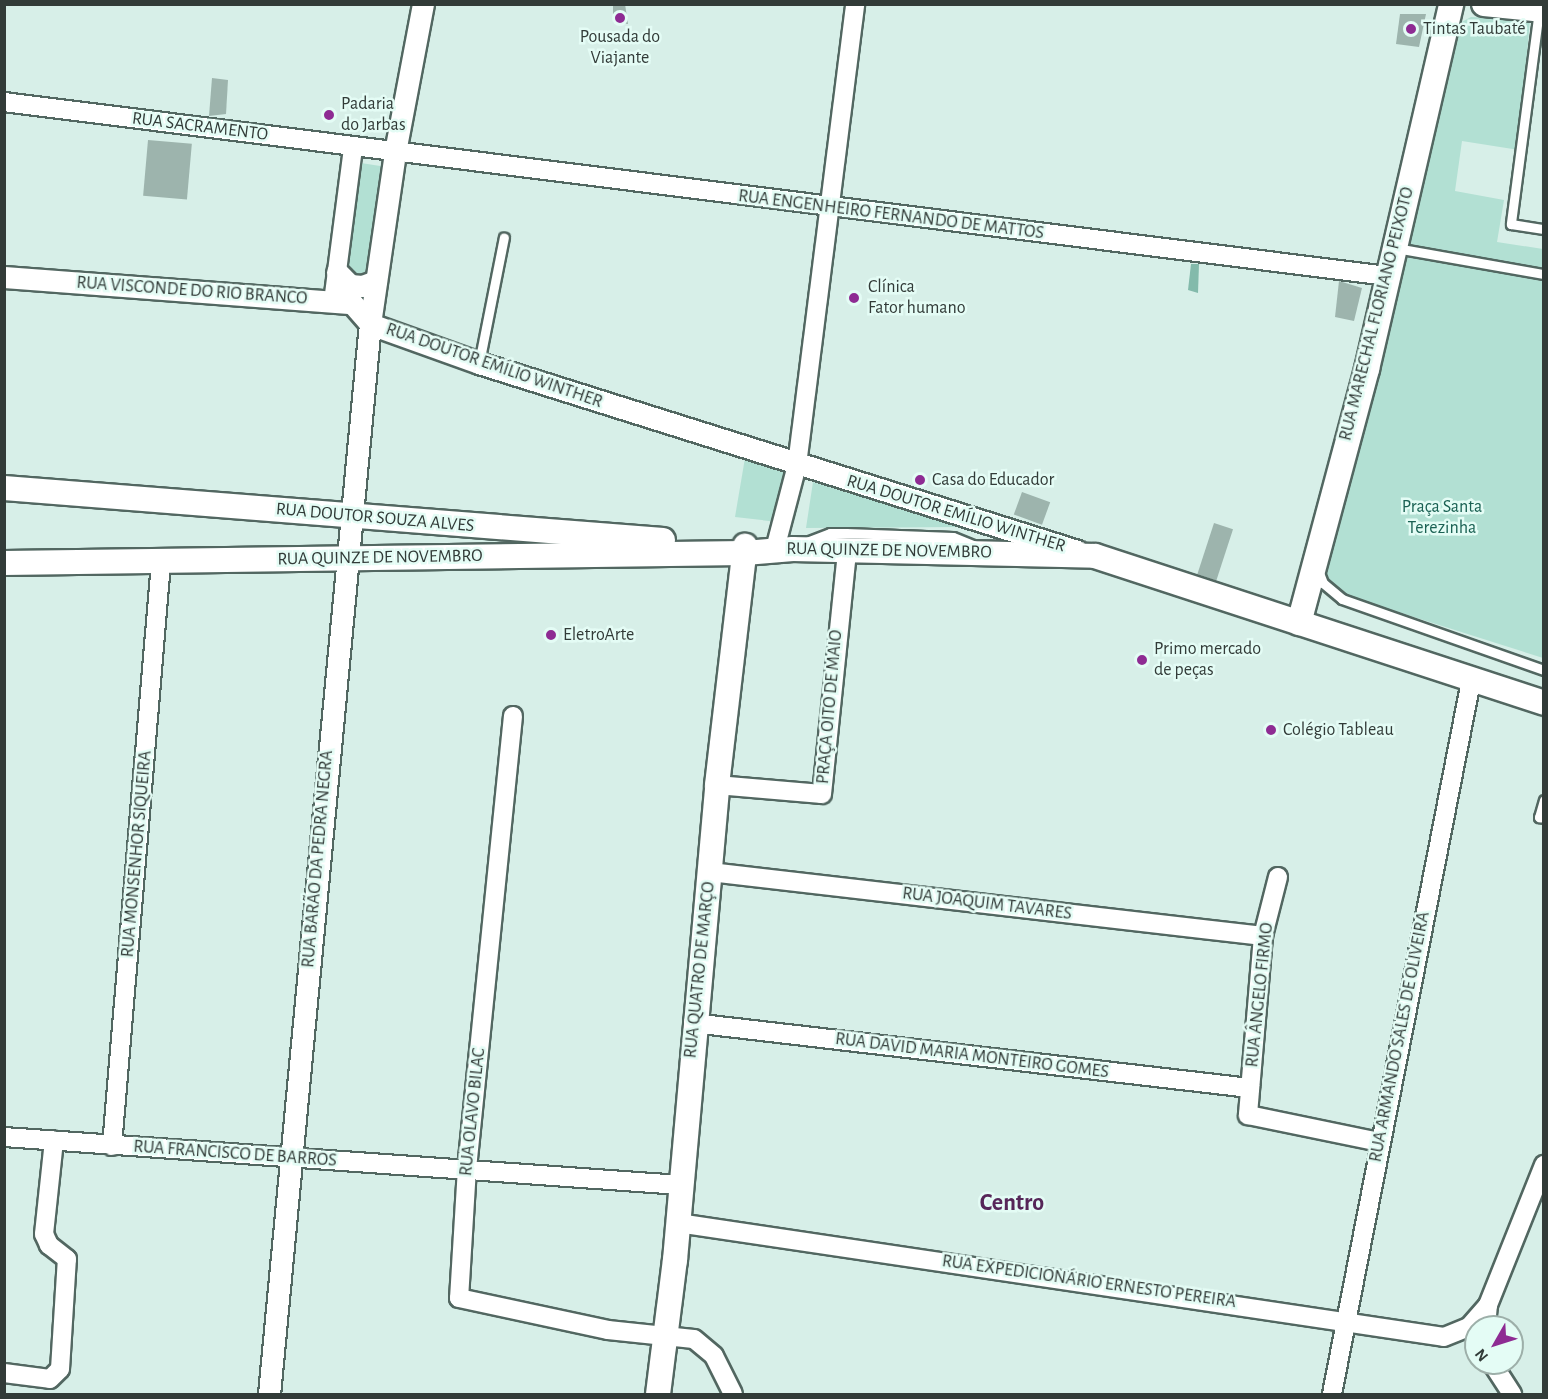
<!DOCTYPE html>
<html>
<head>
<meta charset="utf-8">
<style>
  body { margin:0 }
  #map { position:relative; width:1548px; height:1399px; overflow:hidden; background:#d7efe8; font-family:"Alegreya Sans",sans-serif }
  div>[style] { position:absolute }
  .green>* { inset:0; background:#b2e0d3; transform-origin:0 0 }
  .water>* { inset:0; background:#83baab }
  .building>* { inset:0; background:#9db4ad; transform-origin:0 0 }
  .roads { filter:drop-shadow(2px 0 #526761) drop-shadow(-2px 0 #526761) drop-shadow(0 2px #526761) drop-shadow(0 -2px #526761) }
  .service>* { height:9px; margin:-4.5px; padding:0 4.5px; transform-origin:4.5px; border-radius:4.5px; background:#fff }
  .minor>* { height:18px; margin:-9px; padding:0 9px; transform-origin:9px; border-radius:9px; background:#fff }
  .tertiary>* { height:21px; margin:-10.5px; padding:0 10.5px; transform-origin:10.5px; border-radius:10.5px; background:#fff }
  .secondary>* { height:24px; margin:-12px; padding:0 12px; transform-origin:12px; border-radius:12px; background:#fff }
  .dots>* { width:16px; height:16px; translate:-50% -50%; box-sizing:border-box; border:3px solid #e4fcf5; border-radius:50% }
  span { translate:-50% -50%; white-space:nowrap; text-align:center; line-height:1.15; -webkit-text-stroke:5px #e4fcf5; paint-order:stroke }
  .poi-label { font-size:18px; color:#323b38 }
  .left { translate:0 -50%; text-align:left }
  .street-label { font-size:18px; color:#323b38 }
  .park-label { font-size:18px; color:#1a6153 }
  .district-label { font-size:24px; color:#562658; font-weight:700 }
  .frame { position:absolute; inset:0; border:6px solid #323b38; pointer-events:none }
  .north { position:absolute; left:1464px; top:1315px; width:60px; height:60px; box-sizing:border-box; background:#e4fcf5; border:2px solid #9dafa9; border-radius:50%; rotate:231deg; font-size:16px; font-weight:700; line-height:24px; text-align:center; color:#323b38 }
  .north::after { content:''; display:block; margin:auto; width:21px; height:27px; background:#8e2b93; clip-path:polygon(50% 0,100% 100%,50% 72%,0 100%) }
</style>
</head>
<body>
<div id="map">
  <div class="green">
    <i style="clip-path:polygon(1471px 17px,1530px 19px,1519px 150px,1462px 141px,1455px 191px,1504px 200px,1497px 242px,1543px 249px,1543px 658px,1338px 593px,1325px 573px,1456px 25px)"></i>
    <i style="left:361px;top:163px;width:26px;height:111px;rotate:9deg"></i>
    <i style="clip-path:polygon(745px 458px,790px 472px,778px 522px,735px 517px)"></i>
    <i style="clip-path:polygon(813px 482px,960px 527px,806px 528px)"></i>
  </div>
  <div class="water">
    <i style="clip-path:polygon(1191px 264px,1199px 264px,1198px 293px,1188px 290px)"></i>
  </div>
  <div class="building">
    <i style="clip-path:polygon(613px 4px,625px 4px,628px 24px,613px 22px)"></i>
    <i style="clip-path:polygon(1400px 14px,1426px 14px,1419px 47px,1396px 44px)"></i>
    <i style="clip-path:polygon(212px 78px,228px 80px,226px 114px,209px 116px)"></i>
    <i style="left:148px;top:140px;width:44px;height:56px;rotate:5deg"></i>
    <i style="clip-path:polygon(1339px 281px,1362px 288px,1354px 321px,1335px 317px)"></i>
    <i style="left:1022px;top:492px;width:30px;height:24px;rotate:20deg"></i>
    <i style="left:1214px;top:523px;width:20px;height:54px;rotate:18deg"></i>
  </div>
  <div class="roads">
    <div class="service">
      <i style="left:1539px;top:10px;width:216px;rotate:97.5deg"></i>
      <i style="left:1511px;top:224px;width:33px;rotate:9deg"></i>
      <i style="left:1396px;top:248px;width:150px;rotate:10deg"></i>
      <i style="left:479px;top:363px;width:128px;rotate:-78.8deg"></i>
      <i style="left:804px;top:543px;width:28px;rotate:-21deg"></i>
      <i style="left:830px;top:533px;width:16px"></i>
      <i style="left:846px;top:533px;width:107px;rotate:2.1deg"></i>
      <i style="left:953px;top:537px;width:24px;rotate:22deg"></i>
      <i style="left:1318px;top:570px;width:14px;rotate:69deg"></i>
      <i style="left:1323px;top:583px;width:25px;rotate:40deg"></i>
      <i style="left:1342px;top:599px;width:214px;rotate:19.4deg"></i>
      <i style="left:1544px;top:800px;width:18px;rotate:106deg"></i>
      <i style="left:1539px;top:817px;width:5px;rotate:11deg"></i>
    </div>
    <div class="minor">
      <i style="left:4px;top:102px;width:1395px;rotate:7.17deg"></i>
      <i style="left:333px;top:302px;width:156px;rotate:-82.6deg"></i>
      <i style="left:775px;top:549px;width:87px;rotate:-75.3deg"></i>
      <i style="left:797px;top:465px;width:465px;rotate:-82.8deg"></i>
      <i style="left:513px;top:716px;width:454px;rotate:95.8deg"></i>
      <i style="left:467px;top:1168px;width:130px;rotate:93.5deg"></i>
      <i style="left:459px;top:1298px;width:152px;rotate:12.1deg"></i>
      <i style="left:608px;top:1330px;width:86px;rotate:6deg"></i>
      <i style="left:694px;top:1339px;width:26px;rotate:40deg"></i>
      <i style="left:714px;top:1356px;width:42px;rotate:63.4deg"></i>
      <i style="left:717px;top:785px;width:105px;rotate:4.9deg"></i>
      <i style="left:822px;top:794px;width:245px;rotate:-84.1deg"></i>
      <i style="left:710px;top:872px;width:557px;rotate:6.6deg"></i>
      <i style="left:1278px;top:877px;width:61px;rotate:104.3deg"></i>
      <i style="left:1263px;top:936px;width:180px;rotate:94.8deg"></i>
      <i style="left:1248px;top:1115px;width:135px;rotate:11.6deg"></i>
      <i style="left:693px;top:1023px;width:561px;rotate:6.66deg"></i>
      <i style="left:4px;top:1137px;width:678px;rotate:4.06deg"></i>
      <i style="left:112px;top:1146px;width:586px;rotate:-85.2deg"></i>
      <i style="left:678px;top:1223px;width:774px;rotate:8.46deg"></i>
      <i style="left:1444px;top:1337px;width:27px;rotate:-22deg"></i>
      <i style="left:1469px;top:1327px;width:29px;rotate:-49deg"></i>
      <i style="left:1486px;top:1327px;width:22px;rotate:-85deg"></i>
      <i style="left:1488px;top:1305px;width:151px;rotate:-68.2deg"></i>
      <i style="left:1492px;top:1363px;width:37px;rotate:57deg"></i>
      <i style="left:4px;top:1373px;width:46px;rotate:7.4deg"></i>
      <i style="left:50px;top:1379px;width:14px;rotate:-45deg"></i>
      <i style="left:60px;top:1369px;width:110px;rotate:-86.4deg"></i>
      <i style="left:67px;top:1259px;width:23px;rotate:-142deg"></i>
      <i style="left:49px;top:1245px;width:12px;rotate:-114deg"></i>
      <i style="left:44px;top:1234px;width:94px;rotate:-83.9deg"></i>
      <i style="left:1332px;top:1394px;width:726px;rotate:-78.97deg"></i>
    </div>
    <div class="tertiary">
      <i style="left:337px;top:272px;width:18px;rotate:45deg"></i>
      <i style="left:350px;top:285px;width:12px;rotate:5deg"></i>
      <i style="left:362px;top:286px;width:15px;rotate:-20deg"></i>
      <i style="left:4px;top:277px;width:349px;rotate:4.3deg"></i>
      <i style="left:352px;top:303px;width:28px;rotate:49deg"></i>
      <i style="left:370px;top:324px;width:116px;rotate:19.7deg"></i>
      <i style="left:479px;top:363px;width:627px;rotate:17.45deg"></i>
      <i style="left:269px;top:1394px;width:1075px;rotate:-84.61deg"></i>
      <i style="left:370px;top:324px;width:174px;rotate:-81.7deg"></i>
      <i style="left:395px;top:152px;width:151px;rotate:-79.3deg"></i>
    </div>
    <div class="secondary">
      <i style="left:1484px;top:4px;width:60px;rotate:5.7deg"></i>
      <i style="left:4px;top:488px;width:661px;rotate:4.51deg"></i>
      <i style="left:4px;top:563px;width:741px;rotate:-0.77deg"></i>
      <i style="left:745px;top:553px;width:48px;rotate:-4.8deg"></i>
      <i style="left:793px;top:549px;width:302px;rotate:1.3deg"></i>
      <i style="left:1095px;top:556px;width:472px;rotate:18.1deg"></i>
      <i style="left:1299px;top:623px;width:263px;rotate:-75deg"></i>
      <i style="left:1367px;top:369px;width:375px;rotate:-77deg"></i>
      <i style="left:658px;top:1394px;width:135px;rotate:-82.8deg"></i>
      <i style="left:675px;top:1260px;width:477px;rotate:-84.9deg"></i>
      <i style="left:717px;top:785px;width:241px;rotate:-83.3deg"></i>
    </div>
  </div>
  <div class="dots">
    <i style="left:620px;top:18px;background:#8e2b93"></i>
    <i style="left:1411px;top:29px;background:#8e2b93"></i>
    <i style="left:329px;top:115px;background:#8e2b93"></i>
    <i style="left:854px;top:298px;background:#8e2b93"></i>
    <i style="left:920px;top:480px;background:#8e2b93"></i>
    <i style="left:551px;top:635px;background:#8e2b93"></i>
    <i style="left:1142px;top:660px;background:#8e2b93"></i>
    <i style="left:1271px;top:730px;background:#8e2b93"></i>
  </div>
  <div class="poi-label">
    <span class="left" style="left:1423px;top:29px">Tintas Taubaté</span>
    <span style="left:620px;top:48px">Pousada do<br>Viajante</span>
    <span class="left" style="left:341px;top:115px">Padaria<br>do Jarbas</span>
    <span class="left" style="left:868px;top:298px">Clínica<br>Fator humano</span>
    <span class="left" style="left:932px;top:480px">Casa do Educador</span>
    <span class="left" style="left:563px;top:635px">EletroArte</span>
    <span class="left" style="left:1154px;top:660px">Primo mercado<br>de peças</span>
    <span class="left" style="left:1283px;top:730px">Colégio Tableau</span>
  </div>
  <div class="street-label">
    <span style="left:200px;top:127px;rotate:7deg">RUA SACRAMENTO</span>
    <span style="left:891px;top:215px;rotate:7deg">RUA ENGENHEIRO FERNANDO DE MATTOS</span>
    <span style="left:192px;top:291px;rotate:4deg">RUA VISCONDE DO RIO BRANCO</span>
    <span style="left:1377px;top:314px;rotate:-76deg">RUA MARECHAL FLORIANO PEIXOTO</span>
    <span style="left:494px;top:366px;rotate:19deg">RUA DOUTOR EMÍLIO WINTHER</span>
    <span style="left:956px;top:514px;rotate:17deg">RUA DOUTOR EMÍLIO WINTHER</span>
    <span style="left:375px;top:518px;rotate:5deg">RUA DOUTOR SOUZA ALVES</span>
    <span style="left:889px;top:551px;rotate:1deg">RUA QUINZE DE NOVEMBRO</span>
    <span style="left:380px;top:558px;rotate:-1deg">RUA QUINZE DE NOVEMBRO</span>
    <span style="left:830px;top:707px;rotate:-85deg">PRAÇA OITO DE MAIO</span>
    <span style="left:137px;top:854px;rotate:-85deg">RUA MONSENHOR SIQUEIRA</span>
    <span style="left:318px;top:859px;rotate:-85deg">RUA BARÃO DA PEDRA NEGRA</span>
    <span style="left:987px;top:904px;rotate:7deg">RUA JOAQUIM TAVARES</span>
    <span style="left:700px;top:970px;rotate:-84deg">RUA QUATRO DE MARÇO</span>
    <span style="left:1260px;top:995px;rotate:-84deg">RUA ÂNGELO FIRMO</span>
    <span style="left:1400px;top:1037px;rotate:-79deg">RUA ARMANDO SALES DE OLIVEIRA</span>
    <span style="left:972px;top:1056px;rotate:7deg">RUA DAVID MARIA MONTEIRO GOMES</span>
    <span style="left:473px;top:1112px;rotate:-84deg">RUA OLAVO BILAC</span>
    <span style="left:235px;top:1154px;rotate:4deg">RUA FRANCISCO DE BARROS</span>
    <span style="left:1089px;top:1282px;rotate:8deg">RUA EXPEDICIONÁRIO ERNESTO PEREIRA</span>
  </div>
  <div class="park-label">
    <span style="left:1442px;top:518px">Praça Santa<br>Terezinha</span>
  </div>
  <div class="district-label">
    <span style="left:1012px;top:1204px">Centro</span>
  </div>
  <div class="frame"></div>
  <div class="north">N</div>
</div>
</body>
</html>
